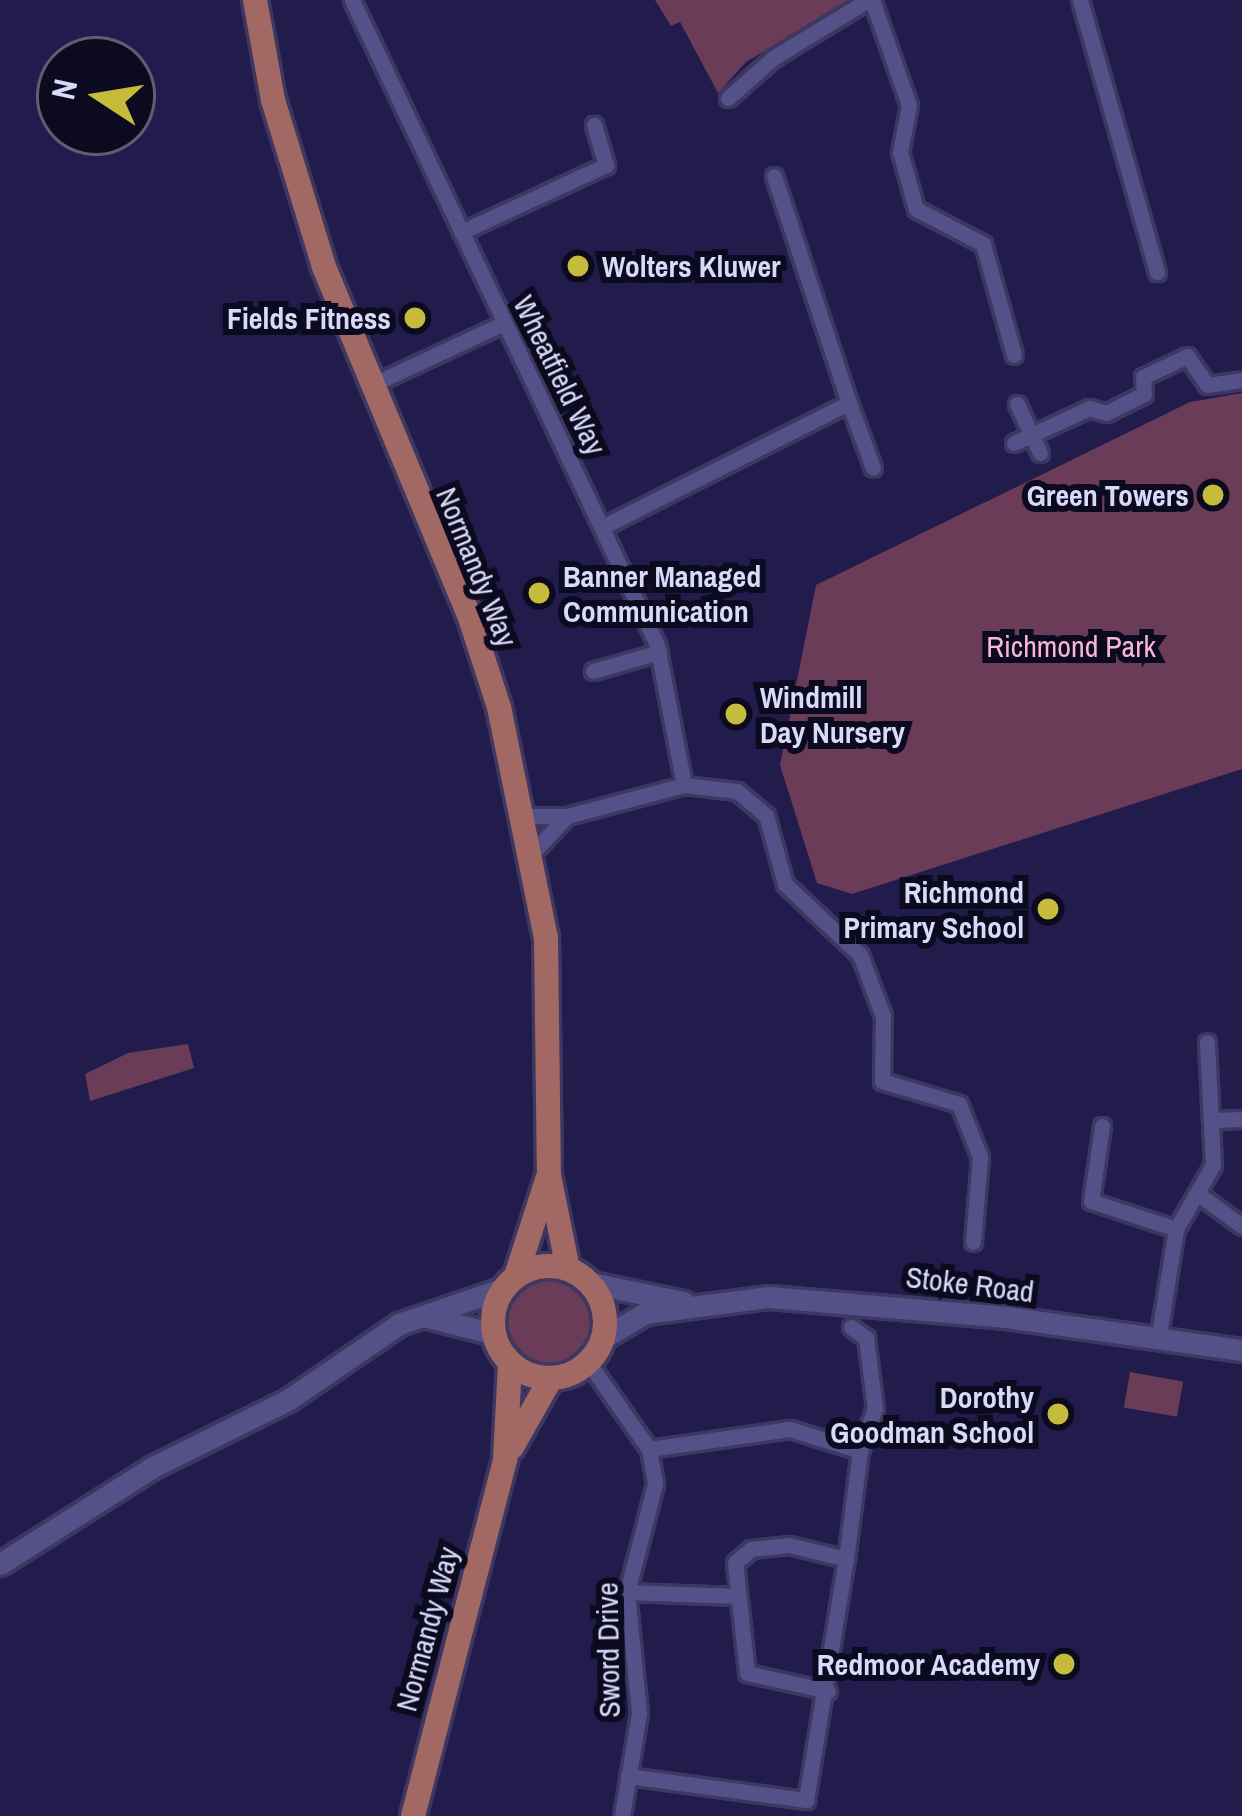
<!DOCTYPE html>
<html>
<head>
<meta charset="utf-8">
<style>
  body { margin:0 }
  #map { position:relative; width:1242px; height:1816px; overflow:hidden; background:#211c4c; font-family:"Archivo Narrow",sans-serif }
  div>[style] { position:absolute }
  .green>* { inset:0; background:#6a3c57; transform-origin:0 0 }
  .round { border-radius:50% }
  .roads { filter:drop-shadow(3px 0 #3e3760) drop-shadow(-3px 0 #3e3760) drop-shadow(0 3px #3e3760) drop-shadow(0 -3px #3e3760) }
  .street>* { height:15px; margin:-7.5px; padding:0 7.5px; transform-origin:7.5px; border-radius:7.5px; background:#535187 }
  .secondary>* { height:21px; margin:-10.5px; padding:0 10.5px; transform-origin:10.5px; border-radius:10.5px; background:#535187 }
  .primary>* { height:24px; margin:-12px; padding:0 12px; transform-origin:12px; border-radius:12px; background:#a26864 }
  .primary>.ring { margin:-12px; padding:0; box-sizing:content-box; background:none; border:24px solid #a26864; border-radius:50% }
  .dots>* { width:33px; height:33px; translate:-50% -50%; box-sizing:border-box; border:6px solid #0c0a1f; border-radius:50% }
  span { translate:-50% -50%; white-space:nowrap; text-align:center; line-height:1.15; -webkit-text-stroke:12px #0c0a1f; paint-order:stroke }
  .poi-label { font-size:30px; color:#d9daf9; font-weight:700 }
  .left { translate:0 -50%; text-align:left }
  .right { translate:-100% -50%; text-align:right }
  .street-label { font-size:30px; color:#d9daf9 }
  .park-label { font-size:30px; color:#f8b6db }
  .north { position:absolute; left:36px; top:36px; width:120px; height:120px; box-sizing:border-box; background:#0c0a1f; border:3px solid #5e5d76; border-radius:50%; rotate:282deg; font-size:33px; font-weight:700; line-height:48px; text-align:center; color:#d9daf9 }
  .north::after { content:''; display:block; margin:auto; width:42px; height:54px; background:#c7bb3c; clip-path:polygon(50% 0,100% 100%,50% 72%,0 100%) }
</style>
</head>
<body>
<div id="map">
  <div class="green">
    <i style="clip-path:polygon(655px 0,850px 0,746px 62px,718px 93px,680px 22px,671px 26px)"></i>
    <i style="clip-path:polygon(1242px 393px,1242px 769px,852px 894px,817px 883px,780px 765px,816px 585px,1190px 402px)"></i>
    <i style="clip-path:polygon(188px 1044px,194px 1068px,90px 1101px,85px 1074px,128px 1053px)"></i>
    <i class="round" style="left:502px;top:1276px;width:92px;height:92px"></i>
    <i style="left:1130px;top:1372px;width:54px;height:36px;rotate:10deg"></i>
  </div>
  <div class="roads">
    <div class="street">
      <i style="left:352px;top:0;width:713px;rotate:64.69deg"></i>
      <i style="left:657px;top:645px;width:143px;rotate:79.1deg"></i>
      <i style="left:872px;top:0;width:111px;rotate:70.6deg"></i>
      <i style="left:909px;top:105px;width:48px;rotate:100.8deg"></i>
      <i style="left:900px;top:152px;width:59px;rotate:74.3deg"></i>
      <i style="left:916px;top:209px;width:76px;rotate:27.6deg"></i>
      <i style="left:983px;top:244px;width:115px;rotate:74.4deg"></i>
      <i style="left:1080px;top:0;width:283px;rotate:74.2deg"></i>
      <i style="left:728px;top:98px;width:60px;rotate:-41.6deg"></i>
      <i style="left:773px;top:58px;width:111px;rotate:-31.4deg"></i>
      <i style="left:461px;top:232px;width:160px;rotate:-24.8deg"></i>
      <i style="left:606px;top:165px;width:42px;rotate:-106.7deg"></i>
      <i style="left:369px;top:386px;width:149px;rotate:-25deg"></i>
      <i style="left:849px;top:403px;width:69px;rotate:69.7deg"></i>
      <i style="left:1017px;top:404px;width:54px;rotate:64.9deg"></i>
      <i style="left:1014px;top:443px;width:83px;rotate:-25deg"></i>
      <i style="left:1089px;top:408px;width:18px;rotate:16deg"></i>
      <i style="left:1106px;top:413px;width:42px;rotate:-26.6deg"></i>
      <i style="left:1144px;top:394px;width:17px;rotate:-93deg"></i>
      <i style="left:1143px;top:377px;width:49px;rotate:-25.5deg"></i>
      <i style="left:1187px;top:356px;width:35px;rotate:55deg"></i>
      <i style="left:1207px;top:385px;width:35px;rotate:-8deg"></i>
      <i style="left:604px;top:526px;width:274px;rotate:-26.7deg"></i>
      <i style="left:849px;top:403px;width:239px;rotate:-108.3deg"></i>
      <i style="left:593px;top:671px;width:69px;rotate:-16.1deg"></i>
      <i style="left:524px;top:816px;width:43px"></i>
      <i style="left:567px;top:816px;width:121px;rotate:-14.8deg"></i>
      <i style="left:684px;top:785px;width:53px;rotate:6.5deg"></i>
      <i style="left:737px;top:791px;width:38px;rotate:40deg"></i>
      <i style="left:766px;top:815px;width:72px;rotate:74.6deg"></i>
      <i style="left:785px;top:884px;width:103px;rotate:43.4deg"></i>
      <i style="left:860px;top:955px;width:65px;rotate:69.3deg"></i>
      <i style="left:883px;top:1016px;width:65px;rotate:90.9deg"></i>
      <i style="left:882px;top:1081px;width:80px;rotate:16.6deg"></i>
      <i style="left:959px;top:1104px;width:57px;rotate:68.4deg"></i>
      <i style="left:980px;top:1157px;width:85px;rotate:94.7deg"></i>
      <i style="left:532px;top:853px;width:51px;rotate:-46.6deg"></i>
      <i style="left:1211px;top:1120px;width:31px;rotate:-2deg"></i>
      <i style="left:1102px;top:1126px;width:76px;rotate:98.3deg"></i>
      <i style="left:1091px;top:1201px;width:89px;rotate:18.2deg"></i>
      <i style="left:1198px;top:1194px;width:54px;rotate:36deg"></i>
      <i style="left:851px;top:1327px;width:19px;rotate:36deg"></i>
      <i style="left:1158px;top:1340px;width:112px;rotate:-80.8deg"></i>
      <i style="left:1176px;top:1229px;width:74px;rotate:-60deg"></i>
      <i style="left:1213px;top:1165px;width:123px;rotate:-92.8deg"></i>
      <i style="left:588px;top:1362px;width:106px;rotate:55deg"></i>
      <i style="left:649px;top:1449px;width:36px;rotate:80deg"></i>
      <i style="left:655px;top:1484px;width:112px;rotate:104.5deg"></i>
      <i style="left:627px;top:1592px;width:122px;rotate:84.3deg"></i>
      <i style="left:639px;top:1713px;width:104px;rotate:99.4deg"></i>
      <i style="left:649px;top:1449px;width:142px;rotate:-8.1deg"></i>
      <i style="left:790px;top:1429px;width:73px;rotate:17.4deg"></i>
      <i style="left:860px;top:1451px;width:46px;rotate:-70.8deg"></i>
      <i style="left:875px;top:1408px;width:71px;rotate:-97.3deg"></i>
      <i style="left:627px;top:1592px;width:111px;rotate:2.1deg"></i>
      <i style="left:828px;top:1691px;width:83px;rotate:-167.5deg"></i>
      <i style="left:747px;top:1673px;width:111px;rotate:-96.2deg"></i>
      <i style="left:735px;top:1563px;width:21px;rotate:-41deg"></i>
      <i style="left:751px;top:1549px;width:38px;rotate:-6deg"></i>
      <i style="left:789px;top:1545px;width:59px;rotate:13.8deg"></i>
      <i style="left:846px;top:1559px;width:109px;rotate:-82.6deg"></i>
      <i style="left:628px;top:1776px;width:180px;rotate:7.7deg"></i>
      <i style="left:806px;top:1800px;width:244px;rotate:-80.6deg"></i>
    </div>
    <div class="secondary">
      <i style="left:590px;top:1283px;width:95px;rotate:11.5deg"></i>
      <i style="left:424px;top:1316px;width:72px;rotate:14.4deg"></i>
      <i style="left:603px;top:1338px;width:49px;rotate:-30.8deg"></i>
      <i style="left:645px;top:1313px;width:125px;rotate:-7.4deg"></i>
      <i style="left:769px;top:1297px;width:238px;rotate:4.8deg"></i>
      <i style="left:1006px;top:1317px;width:238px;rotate:8deg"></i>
      <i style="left:0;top:1564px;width:181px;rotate:-32.4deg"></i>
      <i style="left:153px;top:1467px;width:151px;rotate:-26.4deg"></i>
      <i style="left:288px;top:1400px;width:135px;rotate:-34.4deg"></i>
      <i style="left:399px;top:1324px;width:111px;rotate:-18.9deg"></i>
    </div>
    <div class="primary">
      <i style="left:255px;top:0;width:102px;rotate:79.8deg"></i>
      <i style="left:273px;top:100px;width:175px;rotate:73deg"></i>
      <i style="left:324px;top:267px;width:383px;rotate:67.4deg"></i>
      <i style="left:471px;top:621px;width:90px;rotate:72deg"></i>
      <i style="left:499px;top:707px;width:235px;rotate:78.5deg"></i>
      <i style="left:546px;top:937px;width:238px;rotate:89.3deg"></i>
      <i style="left:549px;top:1175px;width:96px;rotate:78.6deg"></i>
      <i class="ring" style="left:493px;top:1266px;width:88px;height:88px"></i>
      <i style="left:516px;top:1276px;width:104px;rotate:-72.1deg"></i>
      <i style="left:512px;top:1447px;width:79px;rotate:-60.5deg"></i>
      <i style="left:413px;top:1816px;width:369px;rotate:-75.5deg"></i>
      <i style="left:505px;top:1459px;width:97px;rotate:-87deg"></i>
    </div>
  </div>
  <div class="dots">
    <i style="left:578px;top:266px;background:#c7bb3c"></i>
    <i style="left:415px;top:318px;background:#c7bb3c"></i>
    <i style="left:1213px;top:495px;background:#c7bb3c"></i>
    <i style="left:539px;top:593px;background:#c7bb3c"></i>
    <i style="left:736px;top:714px;background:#c7bb3c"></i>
    <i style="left:1048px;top:909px;background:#c7bb3c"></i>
    <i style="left:1058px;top:1414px;background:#c7bb3c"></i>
    <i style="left:1064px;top:1664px;background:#c7bb3c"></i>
  </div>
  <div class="poi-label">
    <span class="left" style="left:602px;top:266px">Wolters Kluwer</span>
    <span class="right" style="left:391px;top:318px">Fields Fitness</span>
    <span class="right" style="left:1189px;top:495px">Green Towers</span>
    <span class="left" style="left:563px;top:593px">Banner Managed<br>Communication</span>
    <span class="left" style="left:760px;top:714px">Windmill<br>Day Nursery</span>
    <span class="right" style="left:1024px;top:909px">Richmond<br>Primary School</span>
    <span class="right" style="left:1034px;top:1414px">Dorothy<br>Goodman School</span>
    <span class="right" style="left:1040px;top:1664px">Redmoor Academy</span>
  </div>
  <div class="street-label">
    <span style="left:560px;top:375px;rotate:64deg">Wheatfield Way</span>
    <span style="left:477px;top:567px;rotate:68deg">Normandy Way</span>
    <span style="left:970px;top:1284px;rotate:7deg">Stoke Road</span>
    <span style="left:427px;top:1629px;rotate:-75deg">Normandy Way</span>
    <span style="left:608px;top:1650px;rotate:-91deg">Sword Drive</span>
  </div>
  <div class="park-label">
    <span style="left:1071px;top:646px">Richmond Park</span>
  </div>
  <div class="north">N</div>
</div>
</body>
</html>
